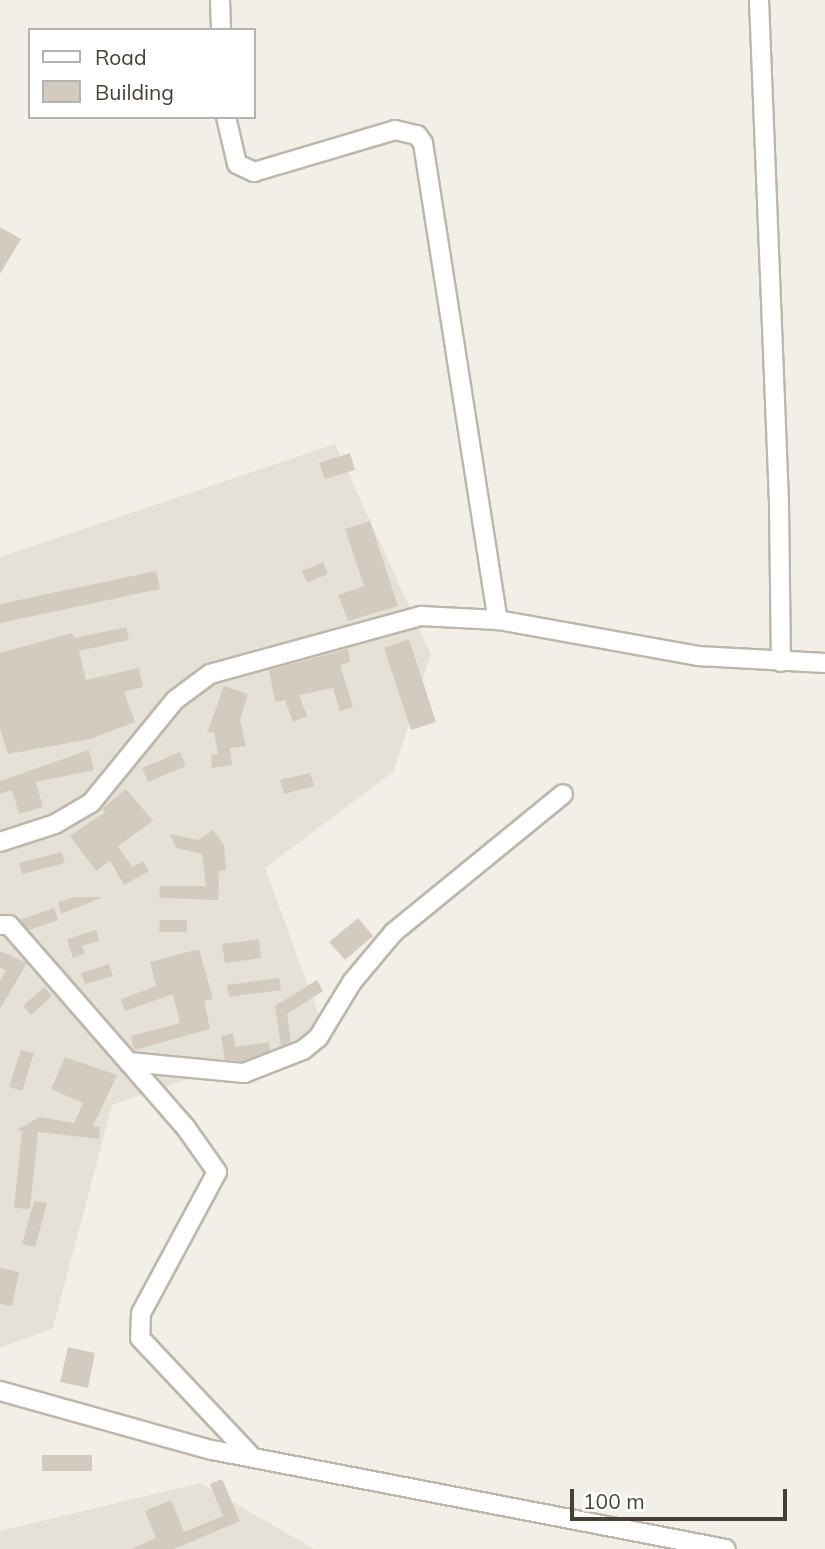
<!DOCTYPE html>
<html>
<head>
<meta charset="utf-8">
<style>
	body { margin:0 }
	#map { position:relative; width:825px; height:1549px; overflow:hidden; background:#f2efe8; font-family:Mulish,sans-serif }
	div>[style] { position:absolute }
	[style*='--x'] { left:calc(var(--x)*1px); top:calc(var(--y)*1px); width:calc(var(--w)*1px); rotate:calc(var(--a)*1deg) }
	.residential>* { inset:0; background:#e6e1d7 }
	.building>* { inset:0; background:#d3cbbf }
	.roads { filter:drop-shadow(2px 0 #bdb7ab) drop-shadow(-2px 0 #bdb7ab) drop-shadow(0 2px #bdb7ab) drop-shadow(0 -2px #bdb7ab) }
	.minor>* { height:18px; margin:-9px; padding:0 9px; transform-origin:9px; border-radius:9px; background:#fff }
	span { translate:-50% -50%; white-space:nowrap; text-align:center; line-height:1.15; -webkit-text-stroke:5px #fff; paint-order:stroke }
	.legend { position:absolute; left:28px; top:28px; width:228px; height:91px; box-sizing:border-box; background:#fff; border:2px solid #b5b2af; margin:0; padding:9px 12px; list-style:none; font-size:21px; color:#453f37 }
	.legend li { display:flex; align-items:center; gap:14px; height:35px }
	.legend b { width:35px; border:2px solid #b5b2af }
	.scale { position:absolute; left:570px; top:1489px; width:217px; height:32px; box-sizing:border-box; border:4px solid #453f37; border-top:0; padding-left:9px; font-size:21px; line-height:24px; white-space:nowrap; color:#453f37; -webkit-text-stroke:5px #fff; paint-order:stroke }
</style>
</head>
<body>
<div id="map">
	<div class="residential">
		<div style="clip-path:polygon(335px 444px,431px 654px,394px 771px,265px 868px,325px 1032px,112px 1105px,53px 1328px,0 1348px,0 557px)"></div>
		<div style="clip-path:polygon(200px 1483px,314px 1549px,0 1549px,0 1531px)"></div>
	</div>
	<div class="building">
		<div style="clip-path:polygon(0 227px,21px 239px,0 274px)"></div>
		<div style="clip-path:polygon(350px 453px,355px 470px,325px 479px,319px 463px)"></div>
		<div style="clip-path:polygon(370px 521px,398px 606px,348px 621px,338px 595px,364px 586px,345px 529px)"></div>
		<div style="clip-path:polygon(323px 562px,328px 574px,307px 583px,302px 571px)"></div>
		<div style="clip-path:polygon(156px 571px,160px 589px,0 623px,0 604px)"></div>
		<div style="clip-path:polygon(126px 627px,129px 640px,79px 651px,86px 680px,139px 668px,143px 687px,124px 692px,135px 722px,90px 739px,8px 754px,0 729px,0 653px,72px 633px,74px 638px)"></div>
		<div style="clip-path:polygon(409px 639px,436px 722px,411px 730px,384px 648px)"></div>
		<div style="clip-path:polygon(348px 649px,350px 662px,340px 665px,353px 707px,340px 711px,333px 688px,299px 695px,307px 716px,293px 722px,285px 700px,275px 702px,269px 670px)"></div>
		<div style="clip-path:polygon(224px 686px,248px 694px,240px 720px,246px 746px,230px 748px,232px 765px,212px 768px,211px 755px,218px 754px,214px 732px,207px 733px)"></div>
		<div style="clip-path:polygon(89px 750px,94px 770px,36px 782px,43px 807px,19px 814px,12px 790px,0 794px,0 781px)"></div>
		<div style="clip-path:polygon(180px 752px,186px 766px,148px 782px,142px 768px)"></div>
		<div style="clip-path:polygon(310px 773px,314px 786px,284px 794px,280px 780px)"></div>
		<div style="clip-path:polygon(126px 789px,153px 821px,118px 846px,132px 867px,143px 861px,149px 871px,124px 885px,110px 861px,96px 871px,70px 836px,105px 812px,102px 809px)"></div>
		<div style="clip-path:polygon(213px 830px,224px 845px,226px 870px,219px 871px,218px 900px,159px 898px,160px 886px,206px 886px,202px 854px,176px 848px,170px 834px,198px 840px)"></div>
		<div style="clip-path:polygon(62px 852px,65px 863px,22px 874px,19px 863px)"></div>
		<div style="clip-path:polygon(75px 897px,103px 897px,61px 914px,58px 902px)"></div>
		<div style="clip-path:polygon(54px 908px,58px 920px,29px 930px,19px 920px)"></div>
		<div style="clip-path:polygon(358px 918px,373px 936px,345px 960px,329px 942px)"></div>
		<div style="clip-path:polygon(160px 920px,187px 920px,187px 932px,159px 932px)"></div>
		<div style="clip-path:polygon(96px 930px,99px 941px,82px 946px,85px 954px,73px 958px,67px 939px)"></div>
		<div style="clip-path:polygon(259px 939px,261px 958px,225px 963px,222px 944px)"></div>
		<div style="clip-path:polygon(199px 949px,213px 999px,204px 1001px,210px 1029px,134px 1050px,131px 1036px,180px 1023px,173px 994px,125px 1011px,121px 999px,156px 986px,150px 962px)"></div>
		<div style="clip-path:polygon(0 951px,27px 963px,0 1009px,0 981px,6px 970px,0 968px)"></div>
		<div style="clip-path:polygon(109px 964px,113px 976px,85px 984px,81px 973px)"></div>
		<div style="clip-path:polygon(279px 978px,281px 990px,229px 997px,227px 985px)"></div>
		<div style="clip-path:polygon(317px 980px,323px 991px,287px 1014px,291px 1042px,281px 1046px,275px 1006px)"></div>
		<div style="clip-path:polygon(44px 987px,52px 996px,31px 1015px,23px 1006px)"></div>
		<div style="clip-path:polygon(233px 1033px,235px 1047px,269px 1042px,270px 1051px,242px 1061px,225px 1060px,221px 1036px)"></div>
		<div style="clip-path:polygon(21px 1050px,34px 1053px,22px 1091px,9px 1087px)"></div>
		<div style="clip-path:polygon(65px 1057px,117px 1075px,93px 1126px,100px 1127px,99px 1139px,38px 1132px,30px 1209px,14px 1208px,22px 1131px,17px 1130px,39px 1117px,74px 1123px,83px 1103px,51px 1089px)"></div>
		<div style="clip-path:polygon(34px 1201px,47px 1203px,35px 1247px,22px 1244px)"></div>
		<div style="clip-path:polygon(0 1268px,19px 1272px,12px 1306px,0 1304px)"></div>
		<div style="clip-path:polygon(68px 1347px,95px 1353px,88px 1388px,60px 1382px)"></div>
		<div style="clip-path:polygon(42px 1455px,92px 1455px,92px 1471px,42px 1471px)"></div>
		<div style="clip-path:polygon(222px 1479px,240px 1521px,174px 1549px,131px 1549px,156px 1538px,145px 1511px,171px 1500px,184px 1532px,223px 1516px,210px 1484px)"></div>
	</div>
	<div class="roads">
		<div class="minor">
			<div style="--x:220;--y:0;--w:30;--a:88"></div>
			<div style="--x:759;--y:0;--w:503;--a:87.72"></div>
			<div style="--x:779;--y:503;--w:159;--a:89.3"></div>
			<div style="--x:226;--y:117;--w:48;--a:76.8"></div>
			<div style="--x:237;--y:164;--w:19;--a:25"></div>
			<div style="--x:254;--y:172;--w:147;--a:-16.6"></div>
			<div style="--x:395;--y:130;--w:23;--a:13"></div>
			<div style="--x:417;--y:135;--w:10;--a:53"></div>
			<div style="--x:423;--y:143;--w:483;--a:81.1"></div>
			<div style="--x:0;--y:842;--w:58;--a:-18.1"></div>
			<div style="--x:55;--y:824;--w:42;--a:-30.3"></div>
			<div style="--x:91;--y:803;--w:133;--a:-50.8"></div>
			<div style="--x:175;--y:700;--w:44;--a:-36.6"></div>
			<div style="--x:210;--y:674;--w:219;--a:-15.4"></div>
			<div style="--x:421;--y:616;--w:77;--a:3"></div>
			<div style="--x:498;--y:620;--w:203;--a:10.2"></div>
			<div style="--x:698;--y:656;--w:127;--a:3.2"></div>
			<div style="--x:0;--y:925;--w:9;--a:0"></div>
			<div style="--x:9;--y:925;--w:269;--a:48.9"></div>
			<div style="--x:186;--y:1128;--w:54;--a:54.8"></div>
			<div style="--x:217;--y:1172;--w:160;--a:118.3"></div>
			<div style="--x:141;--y:1313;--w:25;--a:92"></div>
			<div style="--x:140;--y:1338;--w:165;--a:46.7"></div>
			<div style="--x:129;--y:1062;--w:116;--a:5.5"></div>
			<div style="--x:244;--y:1073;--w:63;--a:-21.3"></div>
			<div style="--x:303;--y:1050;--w:19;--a:-39"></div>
			<div style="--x:318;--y:1038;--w:66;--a:-58.7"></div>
			<div style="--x:352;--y:982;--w:65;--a:-50"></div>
			<div style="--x:394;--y:932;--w:218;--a:-39.2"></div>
			<div style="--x:0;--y:1391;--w:220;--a:15.6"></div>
			<div style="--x:212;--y:1450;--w:523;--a:10.9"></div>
		</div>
	</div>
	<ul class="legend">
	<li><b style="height:9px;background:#fff"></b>Road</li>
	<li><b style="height:19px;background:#d3cbbf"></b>Building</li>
	</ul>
	<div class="scale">100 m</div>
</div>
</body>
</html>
